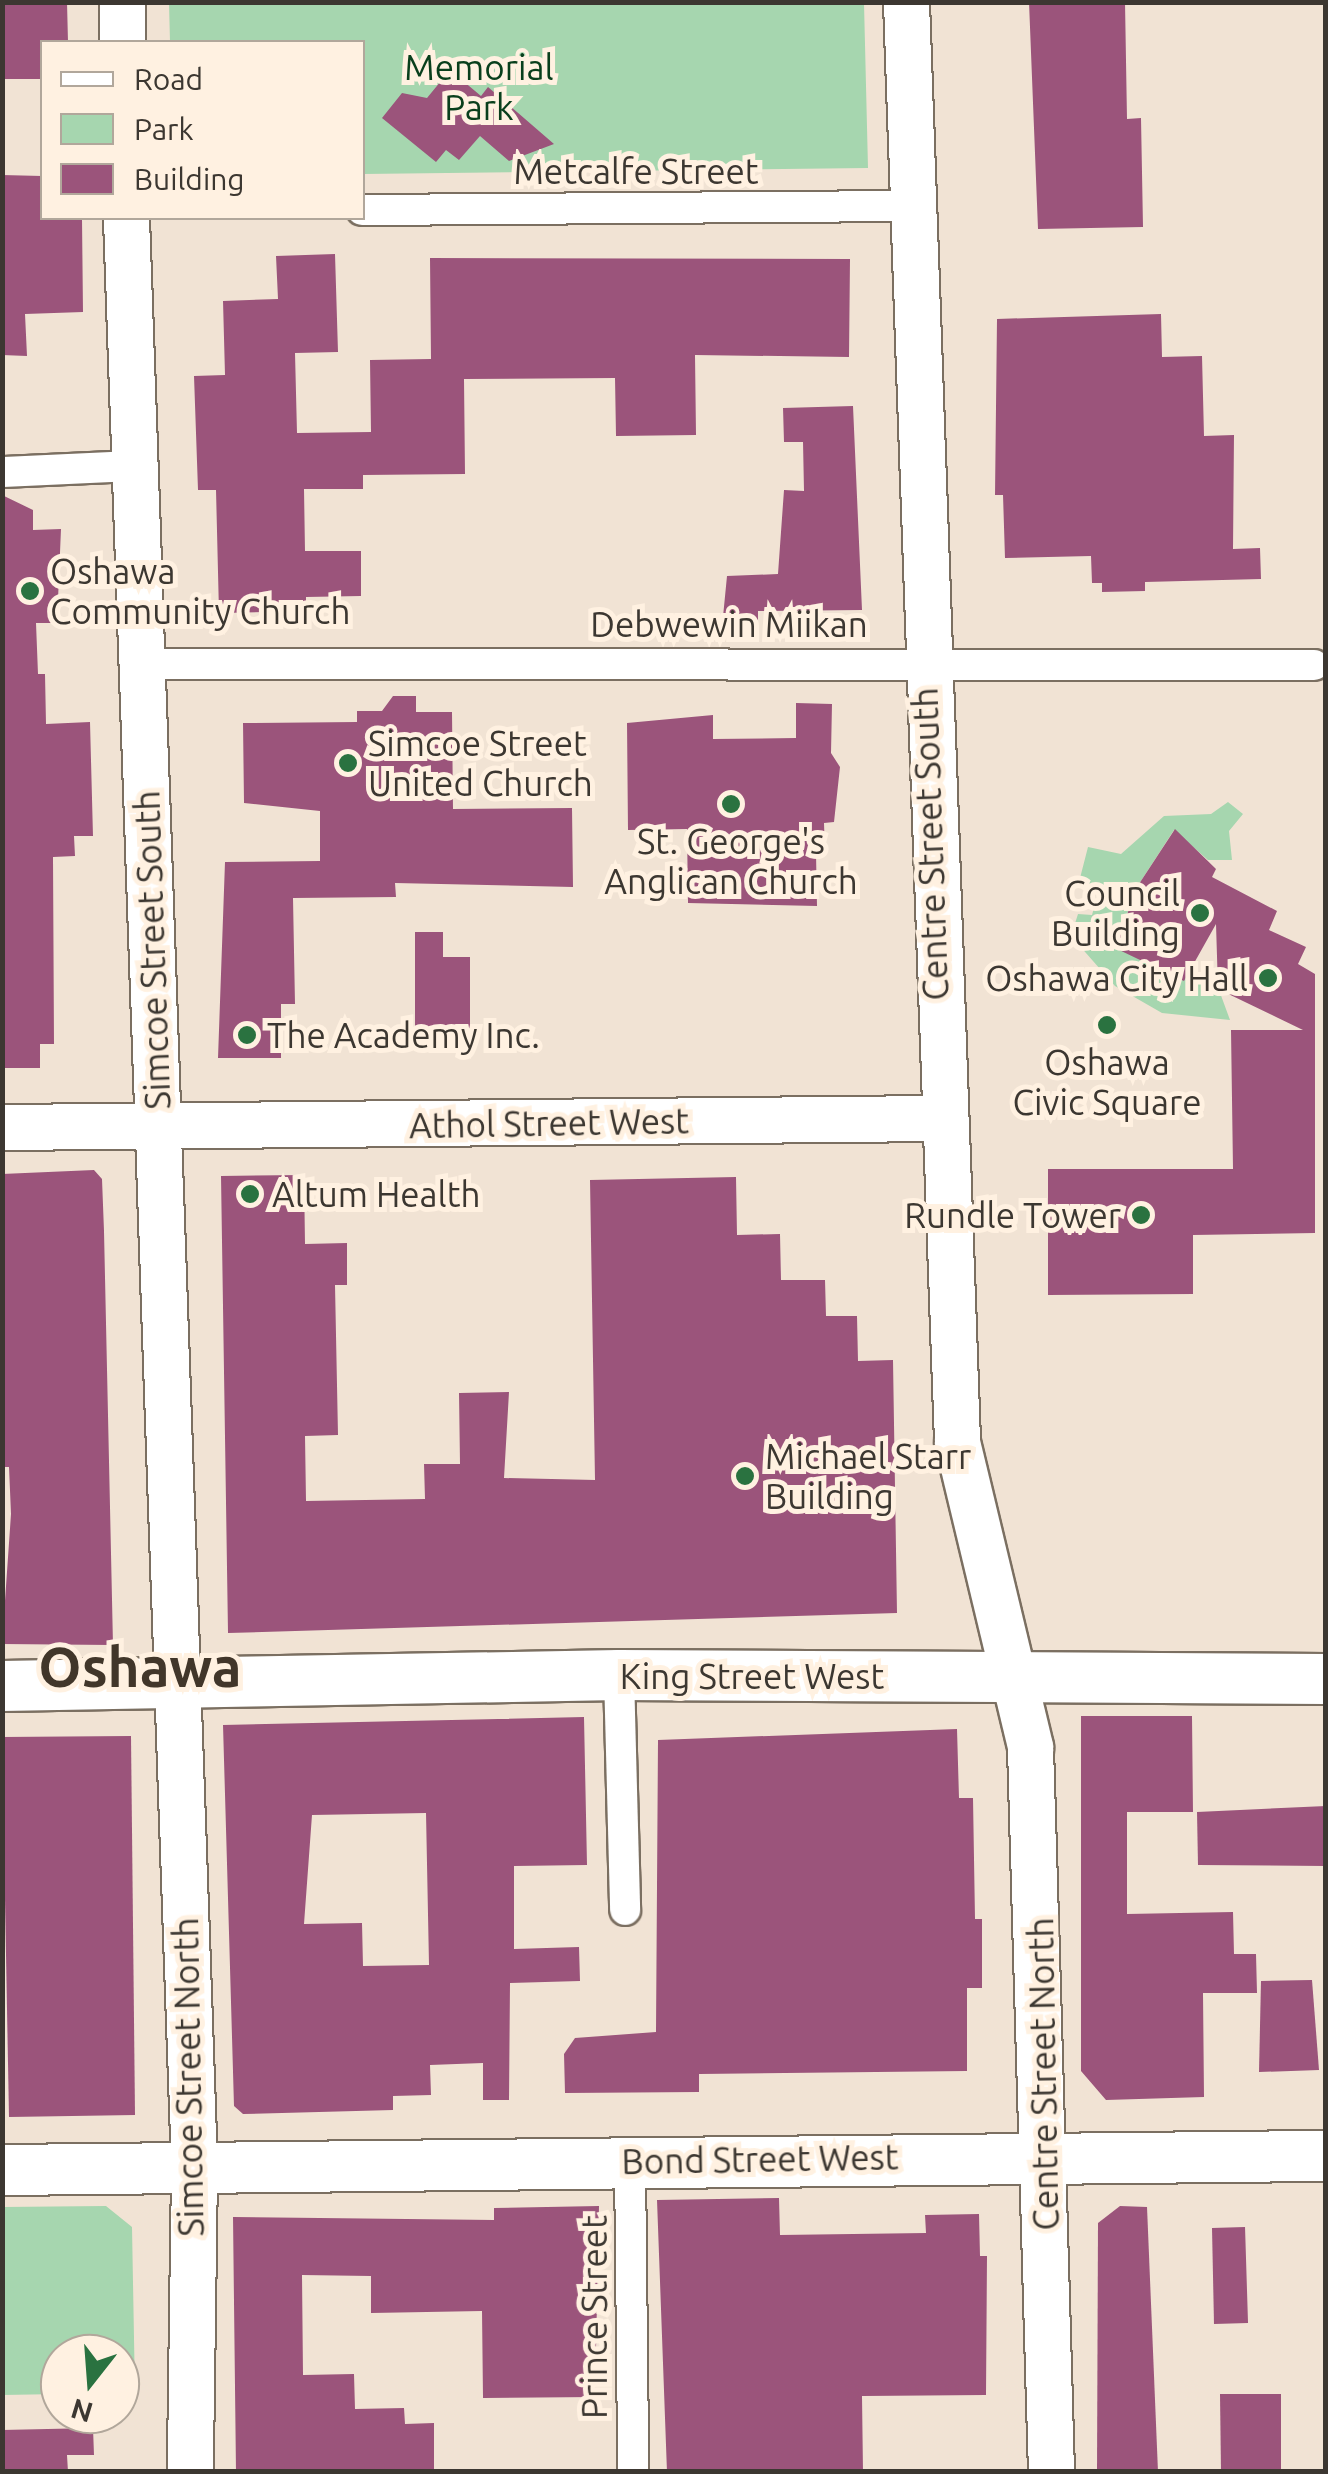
<!DOCTYPE html>
<html>
<head>
<meta charset="utf-8">
<style>
	body { margin:0 }
	#map { position:relative; width:1328px; height:2474px; overflow:hidden; background:#f1e3d4; font-family:Ubuntu,sans-serif }
	div>[style] { position:absolute }
	[style*='--x'] { left:calc(var(--x)*1px); top:calc(var(--y)*1px); width:calc(var(--w)*1px); rotate:calc(var(--a)*1deg) }
	.green>* { inset:0; background:#a6d6af }
	.building>* { inset:0; background:#9b547b }
	.roads { filter:drop-shadow(2px 0 #7b6f61) drop-shadow(-2px 0 #7b6f61) drop-shadow(0 2px #7b6f61) drop-shadow(0 -2px #7b6f61) }
	.street>* { height:30px; margin:-15px; padding:0 15px; transform-origin:15px; border-radius:15px; background:#fff }
	.secondary>* { height:45px; margin:-22.5px; padding:0 22.5px; transform-origin:22.5px; border-radius:22.5px; background:#fff }
	.primary>* { height:50px; margin:-25px; padding:0 25px; transform-origin:25px; border-radius:25px; background:#fff }
	.dots>* { width:28px; height:28px; translate:-50% -50%; box-sizing:border-box; border:5px solid #fff1e1; border-radius:50% }
	span { translate:-50% -50%; white-space:nowrap; text-align:center; line-height:1.15; -webkit-text-stroke:10px #fff1e1; paint-order:stroke }
	.park-label { font-size:35px; color:#093f1c }
	.street-label { font-size:35px; color:#3c3731 }
	.poi-label { font-size:35px; color:#3c3731 }
	.left { translate:0 -50%; text-align:left }
	.right { translate:-100% -50%; text-align:right }
	.town-label { font-size:55px; color:#41362a; font-weight:700 }
	.frame { position:absolute; inset:0; border:5px solid #3c3731; pointer-events:none }
	.legend { position:absolute; left:40px; top:40px; width:325px; height:180px; box-sizing:border-box; background:#fff1e1; border:2px solid #b1a79b; margin:0; padding:12px 18px; list-style:none; font-size:30px; color:#3c3731 }
	.legend li { display:flex; align-items:center; gap:20px; height:50px }
	.legend b { width:50px; border:2px solid #b1a79b }
	.north { position:absolute; left:40px; top:2334px; width:100px; height:100px; box-sizing:border-box; background:#fff1e1; border:2px solid #b1a79b; border-radius:50%; rotate:197deg; font-size:28px; font-weight:700; line-height:40px; text-align:center; color:#3c3731 }
	.north::after { content:''; display:block; margin:auto; width:35px; height:45px; background:#2a7240; clip-path:polygon(50% 0,100% 100%,50% 72%,0 100%) }
</style>
</head>
<body>
<div id="map">
	<div class="green">
		<div style="clip-path:polygon(169px 3px,864px 3px,868px 168px,363px 174px,362px 42px,170px 42px)"></div>
		<div style="clip-path:polygon(1228px 802px,1243px 814px,1229px 831px,1232px 860px,1208px 860px,1174px 830px,1137px 887px,1115px 947px,1219px 990px,1230px 1020px,1162px 1013px,1115px 986px,1071px 936px,1078px 914px,1092px 915px,1099px 889px,1079px 882px,1088px 847px,1121px 854px,1164px 816px,1211px 814px)"></div>
		<div style="clip-path:polygon(106px 2206px,132px 2227px,135px 2393px,120px 2393px,120px 2354px,60px 2354px,60px 2394px,3px 2395px,3px 2207px)"></div>
	</div>
	<div class="building">
		<div style="clip-path:polygon(2px 2px,67px 2px,68px 42px,42px 42px,42px 79px,2px 79px)"></div>
		<div style="clip-path:polygon(1029px 2px,1125px 2px,1127px 119px,1141px 118px,1143px 227px,1038px 229px)"></div>
		<div style="clip-path:polygon(450px 70px,481px 96px,488px 87px,554px 144px,509px 161px,480px 136px,459px 160px,446px 150px,436px 162px,382px 118px,402px 93px,427px 98px)"></div>
		<div style="clip-path:polygon(2px 175px,42px 176px,42px 218px,82px 218px,83px 312px,25px 314px,27px 356px,2px 355px)"></div>
		<div style="clip-path:polygon(335px 254px,338px 352px,295px 353px,297px 433px,371px 432px,370px 360px,431px 359px,430px 258px,850px 259px,849px 357px,695px 355px,696px 435px,616px 436px,615px 378px,464px 379px,465px 474px,363px 475px,363px 489px,304px 489px,305px 551px,361px 551px,361px 596px,306px 597px,306px 611px,219px 613px,216px 490px,198px 490px,194px 376px,225px 375px,223px 301px,278px 299px,276px 256px)"></div>
		<div style="clip-path:polygon(1161px 314px,1162px 357px,1202px 356px,1204px 436px,1234px 435px,1233px 549px,1260px 548px,1261px 579px,1145px 582px,1145px 591px,1102px 592px,1102px 583px,1092px 583px,1091px 556px,1005px 558px,1003px 495px,995px 495px,997px 319px)"></div>
		<div style="clip-path:polygon(853px 406px,862px 610px,758px 611px,758px 627px,722px 627px,727px 576px,778px 574px,784px 490px,804px 491px,803px 442px,784px 442px,783px 408px)"></div>
		<div style="clip-path:polygon(2px 495px,33px 510px,33px 530px,61px 529px,57px 623px,36px 623px,38px 674px,45px 674px,46px 724px,90px 722px,93px 836px,74px 836px,75px 856px,53px 857px,54px 1044px,40px 1044px,40px 1068px,2px 1068px)"></div>
		<div style="clip-path:polygon(393px 696px,416px 696px,416px 712px,452px 712px,453px 809px,572px 808px,573px 887px,395px 883px,396px 897px,293px 898px,295px 1004px,281px 1004px,281px 1058px,218px 1058px,225px 862px,320px 861px,320px 811px,244px 803px,243px 723px,357px 722px,357px 711px,382px 711px)"></div>
		<div style="clip-path:polygon(796px 703px,832px 704px,831px 753px,840px 767px,834px 822px,824px 823px,825px 853px,816px 853px,817px 906px,688px 903px,687px 829px,628px 830px,627px 723px,713px 715px,713px 739px,796px 738px)"></div>
		<div style="clip-path:polygon(1175px 829px,1216px 869px,1212px 877px,1277px 911px,1269px 930px,1306px 947px,1298px 964px,1315px 974px,1315px 1233px,1193px 1235px,1193px 1294px,1048px 1295px,1048px 1169px,1233px 1169px,1231px 1030px,1303px 1030px,1218px 989px,1216px 924px,1184px 981px,1115px 948px,1137px 887px)"></div>
		<div style="clip-path:polygon(415px 932px,443px 932px,443px 957px,470px 957px,470px 1048px,415px 1048px)"></div>
		<div style="clip-path:polygon(94px 1170px,102px 1179px,104px 1231px,113px 1645px,2px 1644px,11px 1514px,9px 1467px,2px 1467px,2px 1174px)"></div>
		<div style="clip-path:polygon(304px 1175px,305px 1244px,347px 1243px,347px 1285px,335px 1285px,338px 1435px,305px 1436px,306px 1501px,425px 1499px,424px 1464px,460px 1464px,459px 1393px,509px 1392px,504px 1478px,595px 1480px,590px 1180px,736px 1177px,737px 1235px,780px 1234px,781px 1280px,825px 1280px,826px 1316px,857px 1316px,858px 1361px,893px 1360px,897px 1613px,228px 1633px,221px 1176px)"></div>
		<div style="clip-path:polygon(1081px 1716px,1192px 1716px,1193px 1812px,1127px 1812px,1127px 1914px,1233px 1912px,1234px 1954px,1256px 1954px,1257px 1993px,1203px 1993px,1204px 2097px,1106px 2100px,1081px 2071px)"></div>
		<div style="clip-path:polygon(evenodd,584px 1717px,587px 1865px,514px 1866px,514px 1949px,579px 1947px,580px 1981px,510px 1983px,509px 2100px,483px 2100px,483px 2063px,430px 2065px,431px 2095px,393px 2096px,393px 2110px,243px 2114px,234px 2106px,223px 1725px,584px 1717px,426px 1813px,429px 1965px,363px 1966px,362px 1923px,304px 1924px,312px 1815px,426px 1813px)"></div>
		<div style="clip-path:polygon(957px 1729px,959px 1798px,973px 1798px,975px 1919px,982px 1919px,982px 1988px,967px 1988px,967px 2071px,699px 2074px,699px 2092px,565px 2093px,564px 2054px,575px 2038px,656px 2032px,658px 1740px)"></div>
		<div style="clip-path:polygon(131px 1736px,135px 2115px,9px 2117px,2px 1737px)"></div>
		<div style="clip-path:polygon(1326px 1806px,1326px 1866px,1198px 1865px,1197px 1812px)"></div>
		<div style="clip-path:polygon(1312px 1980px,1319px 2070px,1259px 2072px,1261px 1981px)"></div>
		<div style="clip-path:polygon(779px 2198px,780px 2235px,926px 2233px,925px 2215px,979px 2214px,980px 2256px,987px 2256px,986px 2395px,862px 2396px,863px 2472px,667px 2472px,657px 2200px)"></div>
		<div style="clip-path:polygon(599px 2206px,595px 2397px,483px 2398px,482px 2311px,371px 2313px,371px 2276px,302px 2275px,303px 2375px,354px 2374px,355px 2409px,404px 2408px,405px 2424px,434px 2423px,434px 2472px,236px 2472px,233px 2217px,494px 2220px,494px 2208px)"></div>
		<div style="clip-path:polygon(1120px 2206px,1147px 2207px,1158px 2472px,1097px 2472px,1098px 2223px)"></div>
		<div style="clip-path:polygon(1245px 2227px,1248px 2323px,1214px 2324px,1212px 2228px)"></div>
		<div style="clip-path:polygon(1220px 2394px,1281px 2394px,1281px 2472px,1221px 2472px)"></div>
		<div style="clip-path:polygon(93px 2428px,94px 2455px,67px 2455px,68px 2472px,2px 2472px,2px 2430px)"></div>
	</div>
	<div class="roads">
		<div class="street">
			<div style="--x:362;--y:210;--w:549;--a:-0.42"></div>
			<div style="--x:2;--y:472;--w:132;--a:-2.6"></div>
			<div style="--x:144;--y:664;--w:1170;--a:0.05"></div>
			<div style="--x:619;--y:1675;--w:235;--a:88.5"></div>
			<div style="--x:630;--y:2161;--w:311;--a:89.4"></div>
		</div>
		<div class="secondary">
			<div style="--x:122;--y:2;--w:40;--a:90"></div>
			<div style="--x:906;--y:2;--w:1441;--a:87.97"></div>
			<div style="--x:957;--y:1442;--w:314;--a:76.5"></div>
			<div style="--x:1030;--y:1747;--w:725;--a:88.34"></div>
			<div style="--x:126;--y:218;--w:1953;--a:88"></div>
			<div style="--x:194;--y:2170;--w:302;--a:90.8"></div>
			<div style="--x:2;--y:1127;--w:938;--a:-0.55"></div>
		</div>
		<div class="primary">
			<div style="--x:2;--y:1686;--w:617;--a:-1.02"></div>
			<div style="--x:619;--y:1675;--w:707;--a:0.32"></div>
			<div style="--x:2;--y:2170;--w:1324;--a:-0.61"></div>
		</div>
	</div>
	<div class="dots">
		<div style="left:30px;top:591px;background:#2a7240"></div>
		<div style="left:348px;top:763px;background:#2a7240"></div>
		<div style="left:731px;top:804px;background:#2a7240"></div>
		<div style="left:1200px;top:913px;background:#2a7240"></div>
		<div style="left:1268px;top:978px;background:#2a7240"></div>
		<div style="left:1107px;top:1025px;background:#2a7240"></div>
		<div style="left:247px;top:1035px;background:#2a7240"></div>
		<div style="left:250px;top:1194px;background:#2a7240"></div>
		<div style="left:1141px;top:1215px;background:#2a7240"></div>
		<div style="left:745px;top:1476px;background:#2a7240"></div>
	</div>
	<div class="park-label">
		<span style="left:479px;top:87px">Memorial<br>Park</span>
	</div>
	<div class="street-label">
		<span style="left:636px;top:171px">Metcalfe Street</span>
		<span style="left:729px;top:624px">Debwewin Miikan</span>
		<span style="left:930px;top:844px;rotate:-92deg">Centre Street South</span>
		<span style="left:152px;top:950px;rotate:-92deg">Simcoe Street South</span>
		<span style="left:549px;top:1123px;rotate:-1deg">Athol Street West</span>
		<span style="left:752px;top:1676px">King Street West</span>
		<span style="left:1043px;top:2074px;rotate:-91deg">Centre Street North</span>
		<span style="left:188px;top:2077px;rotate:-91deg">Simcoe Street North</span>
		<span style="left:760px;top:2159px;rotate:-1deg">Bond Street West</span>
		<span style="left:594px;top:2317px;rotate:-90deg">Prince Street</span>
	</div>
	<div class="poi-label">
		<span class="left" style="left:50px;top:591px">Oshawa<br>Community Church</span>
		<span class="left" style="left:368px;top:763px">Simcoe Street<br>United Church</span>
		<span style="left:731px;top:861px">St. George's<br>Anglican Church</span>
		<span class="right" style="left:1180px;top:913px">Council<br>Building</span>
		<span class="right" style="left:1248px;top:978px">Oshawa City Hall</span>
		<span class="left" style="left:267px;top:1035px">The Academy Inc.</span>
		<span style="left:1107px;top:1082px">Oshawa<br>Civic Square</span>
		<span class="left" style="left:272px;top:1194px">Altum Health</span>
		<span class="right" style="left:1121px;top:1215px">Rundle Tower</span>
		<span class="left" style="left:765px;top:1476px">Michael Starr<br>Building</span>
	</div>
	<div class="town-label">
		<span style="left:140px;top:1667px">Oshawa</span>
	</div>
	<div class="frame"></div>
	<ul class="legend">
	<li><b style="height:12px;background:#fff"></b>Road</li>
	<li><b style="height:28px;background:#a6d6af"></b>Park</li>
	<li><b style="height:28px;background:#9b547b"></b>Building</li>
	</ul>
	<div class="north">N</div>
</div>
</body>
</html>
